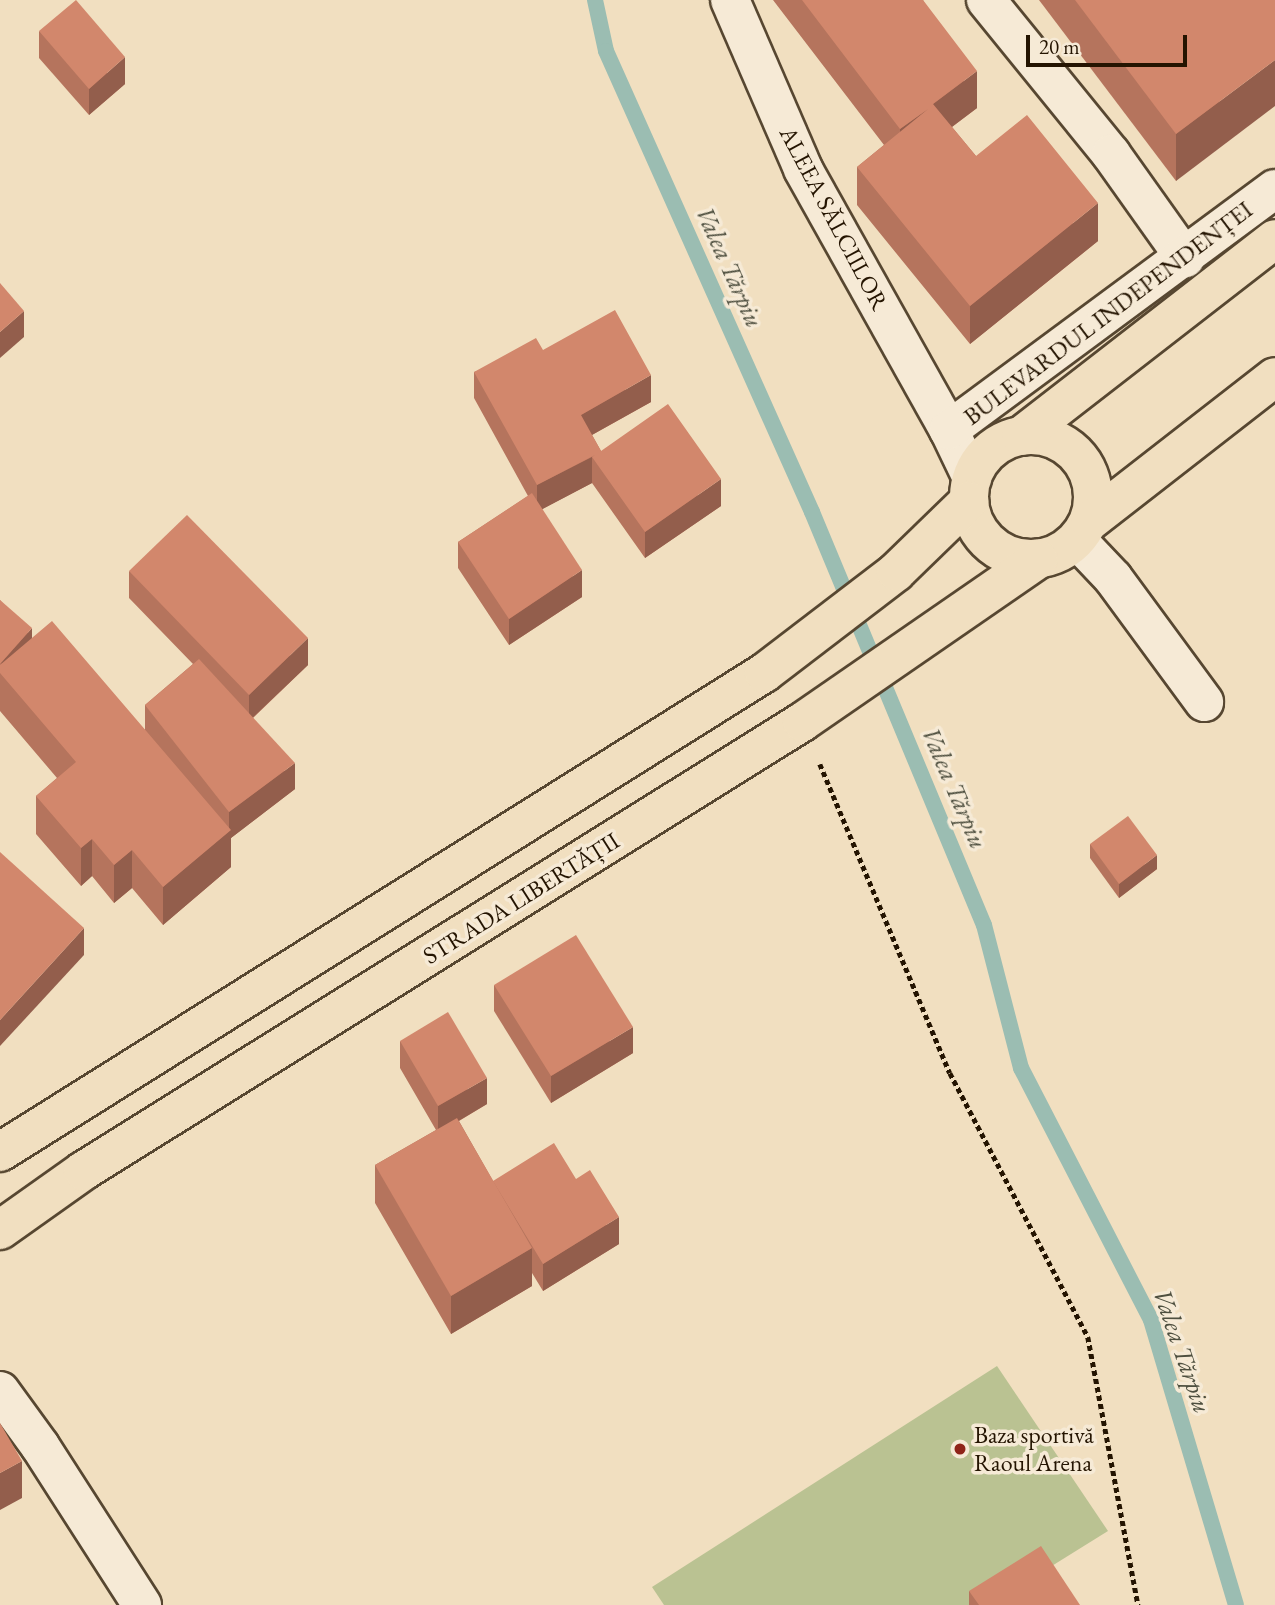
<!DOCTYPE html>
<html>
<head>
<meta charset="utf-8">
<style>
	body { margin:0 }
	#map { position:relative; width:1275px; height:1605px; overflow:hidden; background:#f1dfc0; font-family:"EB Garamond",serif }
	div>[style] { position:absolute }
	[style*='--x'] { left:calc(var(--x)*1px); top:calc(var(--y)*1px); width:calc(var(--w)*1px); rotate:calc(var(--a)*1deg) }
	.green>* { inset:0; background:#bac292 }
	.stream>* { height:16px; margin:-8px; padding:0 8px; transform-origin:8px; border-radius:8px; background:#9bbdb2 }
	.path>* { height:4.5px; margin-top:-2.25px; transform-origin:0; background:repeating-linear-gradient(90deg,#241401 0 5px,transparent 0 8.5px) }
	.roads { filter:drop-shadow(2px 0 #574731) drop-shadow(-2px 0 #574731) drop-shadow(0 2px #574731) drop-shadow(0 -2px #574731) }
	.minor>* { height:38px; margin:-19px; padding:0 19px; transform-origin:19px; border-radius:19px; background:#f6ead6 }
	.major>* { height:38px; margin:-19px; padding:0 19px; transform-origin:19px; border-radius:19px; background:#f1dfc0 }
	.major>.ring { margin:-19px; padding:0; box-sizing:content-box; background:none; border:38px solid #f1dfc0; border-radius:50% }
	.wall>* { inset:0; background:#b5745d }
	.shaded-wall>* { inset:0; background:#935e4c }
	.building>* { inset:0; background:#d2876c }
	.dots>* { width:19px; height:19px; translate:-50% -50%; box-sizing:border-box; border:4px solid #f6ead6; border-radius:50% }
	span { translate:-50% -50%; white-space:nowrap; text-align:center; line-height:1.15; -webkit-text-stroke:7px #f6ead6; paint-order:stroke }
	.street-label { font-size:24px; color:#241401 }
	.poi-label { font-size:24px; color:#241401 }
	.left { translate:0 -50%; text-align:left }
	.water-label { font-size:26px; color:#4e4f3f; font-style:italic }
	.scale { position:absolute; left:1026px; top:35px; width:161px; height:32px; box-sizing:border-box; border:4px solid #241401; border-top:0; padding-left:9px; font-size:21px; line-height:24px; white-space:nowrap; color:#241401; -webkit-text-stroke:5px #f6ead6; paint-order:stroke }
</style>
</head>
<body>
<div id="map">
	<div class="green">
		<div style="clip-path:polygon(997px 1366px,1108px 1531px,989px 1605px,664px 1605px,652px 1587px)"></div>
	</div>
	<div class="stream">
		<div style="--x:595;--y:0;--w:52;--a:77.8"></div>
		<div style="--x:606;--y:51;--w:505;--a:65.92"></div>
		<div style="--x:812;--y:512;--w:447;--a:67.4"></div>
		<div style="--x:984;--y:925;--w:148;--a:75.5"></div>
		<div style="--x:1021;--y:1068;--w:284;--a:62.7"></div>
		<div style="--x:1151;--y:1320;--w:297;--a:73.4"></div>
	</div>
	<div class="path">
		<div style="--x:820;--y:764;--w:335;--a:67.2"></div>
		<div style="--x:950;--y:1073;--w:298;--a:62.4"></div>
		<div style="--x:1088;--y:1337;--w:273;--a:79.4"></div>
	</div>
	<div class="roads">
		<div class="minor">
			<div style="--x:730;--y:0;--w:184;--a:66.6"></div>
			<div style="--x:803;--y:169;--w:299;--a:60.8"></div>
			<div style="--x:986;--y:0;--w:198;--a:50.9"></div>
			<div style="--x:1111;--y:154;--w:128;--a:54.6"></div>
			<div style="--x:972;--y:478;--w:53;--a:-115.6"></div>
			<div style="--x:949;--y:430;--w:405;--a:-36.5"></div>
			<div style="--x:1077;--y:540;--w:52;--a:46.5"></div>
			<div style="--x:1113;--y:578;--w:154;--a:53.7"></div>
			<div style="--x:0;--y:1391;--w:68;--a:54"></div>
			<div style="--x:40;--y:1446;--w:189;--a:57.3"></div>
		</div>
		<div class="major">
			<div class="ring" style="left:969px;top:435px;width:86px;height:86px"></div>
			<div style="--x:1021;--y:436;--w:321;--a:-37.8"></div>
			<div style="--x:1090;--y:521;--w:234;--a:-37.9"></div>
			<div style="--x:0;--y:1152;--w:902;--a:-32.09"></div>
			<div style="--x:764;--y:673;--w:166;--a:-37.4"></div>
			<div style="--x:896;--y:572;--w:102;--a:-44.2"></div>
			<div style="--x:0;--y:1230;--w:102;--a:-35.4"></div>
			<div style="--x:83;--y:1171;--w:848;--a:-31.98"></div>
			<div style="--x:802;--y:722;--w:287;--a:-34.6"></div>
		</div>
	</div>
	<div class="wall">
		<div style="clip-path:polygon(773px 0,923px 0,977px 108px,952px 127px,976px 156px,1098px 241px,970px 344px,857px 205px,857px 167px,884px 145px)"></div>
		<div style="clip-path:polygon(1039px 0,1275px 0,1176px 181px)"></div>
		<div style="clip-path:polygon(39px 31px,125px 84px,89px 115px,39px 58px)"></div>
		<div style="clip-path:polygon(543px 350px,651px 402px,592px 435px,601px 451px,721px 506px,645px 558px,592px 483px,542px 509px,582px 597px,509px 645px,458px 568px,458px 542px,528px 496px,474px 398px,474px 372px)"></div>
		<div style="clip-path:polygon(129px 571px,308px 665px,253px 718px,295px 789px,231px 838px,231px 867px,163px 925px,132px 888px,114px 903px,92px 876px,81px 886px,36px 834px,36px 796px,57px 778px,0 711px,0 600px,32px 638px,145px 730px,145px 705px,193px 664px,129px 598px)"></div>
		<div style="clip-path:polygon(1090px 844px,1157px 869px,1119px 898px,1090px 858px)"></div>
		<div style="clip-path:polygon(494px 985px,633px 1053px,551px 1103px,494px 1011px)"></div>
		<div style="clip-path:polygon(400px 1041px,487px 1104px,459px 1121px,493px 1181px,576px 1179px,619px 1244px,543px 1291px,532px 1273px,532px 1286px,451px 1334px,375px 1203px,375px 1165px,436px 1130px,400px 1068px)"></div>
		<div style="clip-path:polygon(969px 1591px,1080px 1605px,969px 1605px)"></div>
	</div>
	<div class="shaded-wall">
		<div style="clip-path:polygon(125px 57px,125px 84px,89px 115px,89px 89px)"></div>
		<div style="clip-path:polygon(1275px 60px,1275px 106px,1176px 181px,1176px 134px)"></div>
		<div style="clip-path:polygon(977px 71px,977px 108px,933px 141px,933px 104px)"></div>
		<div style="clip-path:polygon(928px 109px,900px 166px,900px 129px)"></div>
		<div style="clip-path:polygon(1098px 203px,1098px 241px,970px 344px,970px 306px)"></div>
		<div style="clip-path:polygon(24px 311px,24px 337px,0 358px,0 332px)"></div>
		<div style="clip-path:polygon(651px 375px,651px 402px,581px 441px,581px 415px)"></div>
		<div style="clip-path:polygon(592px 457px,592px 483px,537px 512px,537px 485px)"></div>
		<div style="clip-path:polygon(721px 479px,721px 506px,645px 558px,645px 532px)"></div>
		<div style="clip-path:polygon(582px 570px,582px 597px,509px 645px,509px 619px)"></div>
		<div style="clip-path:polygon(32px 628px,32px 655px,0 664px)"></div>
		<div style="clip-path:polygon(308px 638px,308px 665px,249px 721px,249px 695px)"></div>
		<div style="clip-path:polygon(295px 763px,295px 789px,231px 838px,231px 867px,163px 925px,163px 887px,229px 831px,229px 812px)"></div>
		<div style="clip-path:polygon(92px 839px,92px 876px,81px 886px,81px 848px)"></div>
		<div style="clip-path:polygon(132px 850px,132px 888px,114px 903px,114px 865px)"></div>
		<div style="clip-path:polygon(1157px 855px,1157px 869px,1119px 898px,1119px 884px)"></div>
		<div style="clip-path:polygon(84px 928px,84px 955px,0 1046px,0 1020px)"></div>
		<div style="clip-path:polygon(633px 1027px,633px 1053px,551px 1103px,551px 1076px)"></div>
		<div style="clip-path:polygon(487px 1078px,487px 1104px,438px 1133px,438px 1106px)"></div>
		<div style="clip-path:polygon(619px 1217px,619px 1244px,543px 1291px,543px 1264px)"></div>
		<div style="clip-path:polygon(532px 1248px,532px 1286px,451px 1334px,451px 1296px)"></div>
		<div style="clip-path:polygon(22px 1461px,22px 1498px,0 1510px,0 1473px)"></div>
	</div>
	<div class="building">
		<div style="clip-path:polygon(76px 0,125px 57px,89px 89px,39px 31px)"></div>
		<div style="clip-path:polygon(802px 0,923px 0,977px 71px,933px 104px,976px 156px,1027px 115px,1098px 203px,970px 306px,857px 167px,928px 109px,900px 129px)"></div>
		<div style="clip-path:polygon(1075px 0,1275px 0,1275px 60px,1176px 134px)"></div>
		<div style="clip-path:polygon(0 283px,24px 311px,0 332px)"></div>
		<div style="clip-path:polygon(615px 310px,651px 375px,581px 415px,601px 451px,668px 404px,721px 479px,645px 532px,592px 457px,595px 455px,537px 485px,474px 372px,536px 338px,543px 350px)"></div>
		<div style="clip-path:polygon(532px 493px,582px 570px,509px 619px,458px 542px)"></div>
		<div style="clip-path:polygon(187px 515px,308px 638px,249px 695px,129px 571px)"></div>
		<div style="clip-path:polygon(0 600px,32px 628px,0 664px)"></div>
		<div style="clip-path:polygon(52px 621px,231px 830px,163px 887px,132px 850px,114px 865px,92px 839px,81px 848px,36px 796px,76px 762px,0 673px,0 665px)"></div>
		<div style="clip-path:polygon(199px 659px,295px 763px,229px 812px,145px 705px)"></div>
		<div style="clip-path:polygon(1128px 816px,1157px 855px,1119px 884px,1090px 844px)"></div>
		<div style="clip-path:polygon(0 852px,84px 928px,0 1020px)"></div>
		<div style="clip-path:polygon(576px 935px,633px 1027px,551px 1076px,494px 985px)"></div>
		<div style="clip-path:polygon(448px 1012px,487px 1078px,438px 1106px,400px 1041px)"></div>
		<div style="clip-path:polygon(457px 1118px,532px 1248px,451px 1296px,375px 1165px)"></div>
		<div style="clip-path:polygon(554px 1143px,576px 1179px,590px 1170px,619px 1217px,543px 1264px,493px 1181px)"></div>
		<div style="clip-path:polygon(0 1423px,22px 1461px,0 1473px)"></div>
		<div style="clip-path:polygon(1041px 1546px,1080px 1605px,979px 1605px,969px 1591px)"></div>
	</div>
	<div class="dots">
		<div style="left:960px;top:1449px;background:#8f2418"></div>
	</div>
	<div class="street-label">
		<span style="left:834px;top:218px;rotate:62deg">ALEEA SĂLCIILOR</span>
		<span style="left:1108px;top:313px;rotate:-37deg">BULEVARDUL INDEPENDENȚEI</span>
		<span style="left:521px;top:898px;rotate:-32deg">STRADA LIBERTĂȚII</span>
	</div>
	<div class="poi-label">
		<span class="left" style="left:974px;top:1449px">Baza sportivă<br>Raoul Arena</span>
	</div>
	<div class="water-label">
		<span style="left:729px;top:267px;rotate:66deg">Valea Tărpiu</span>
		<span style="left:954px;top:788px;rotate:67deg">Valea Tărpiu</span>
		<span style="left:1182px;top:1351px;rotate:71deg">Valea Tărpiu</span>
	</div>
	<div class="scale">20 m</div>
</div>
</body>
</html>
